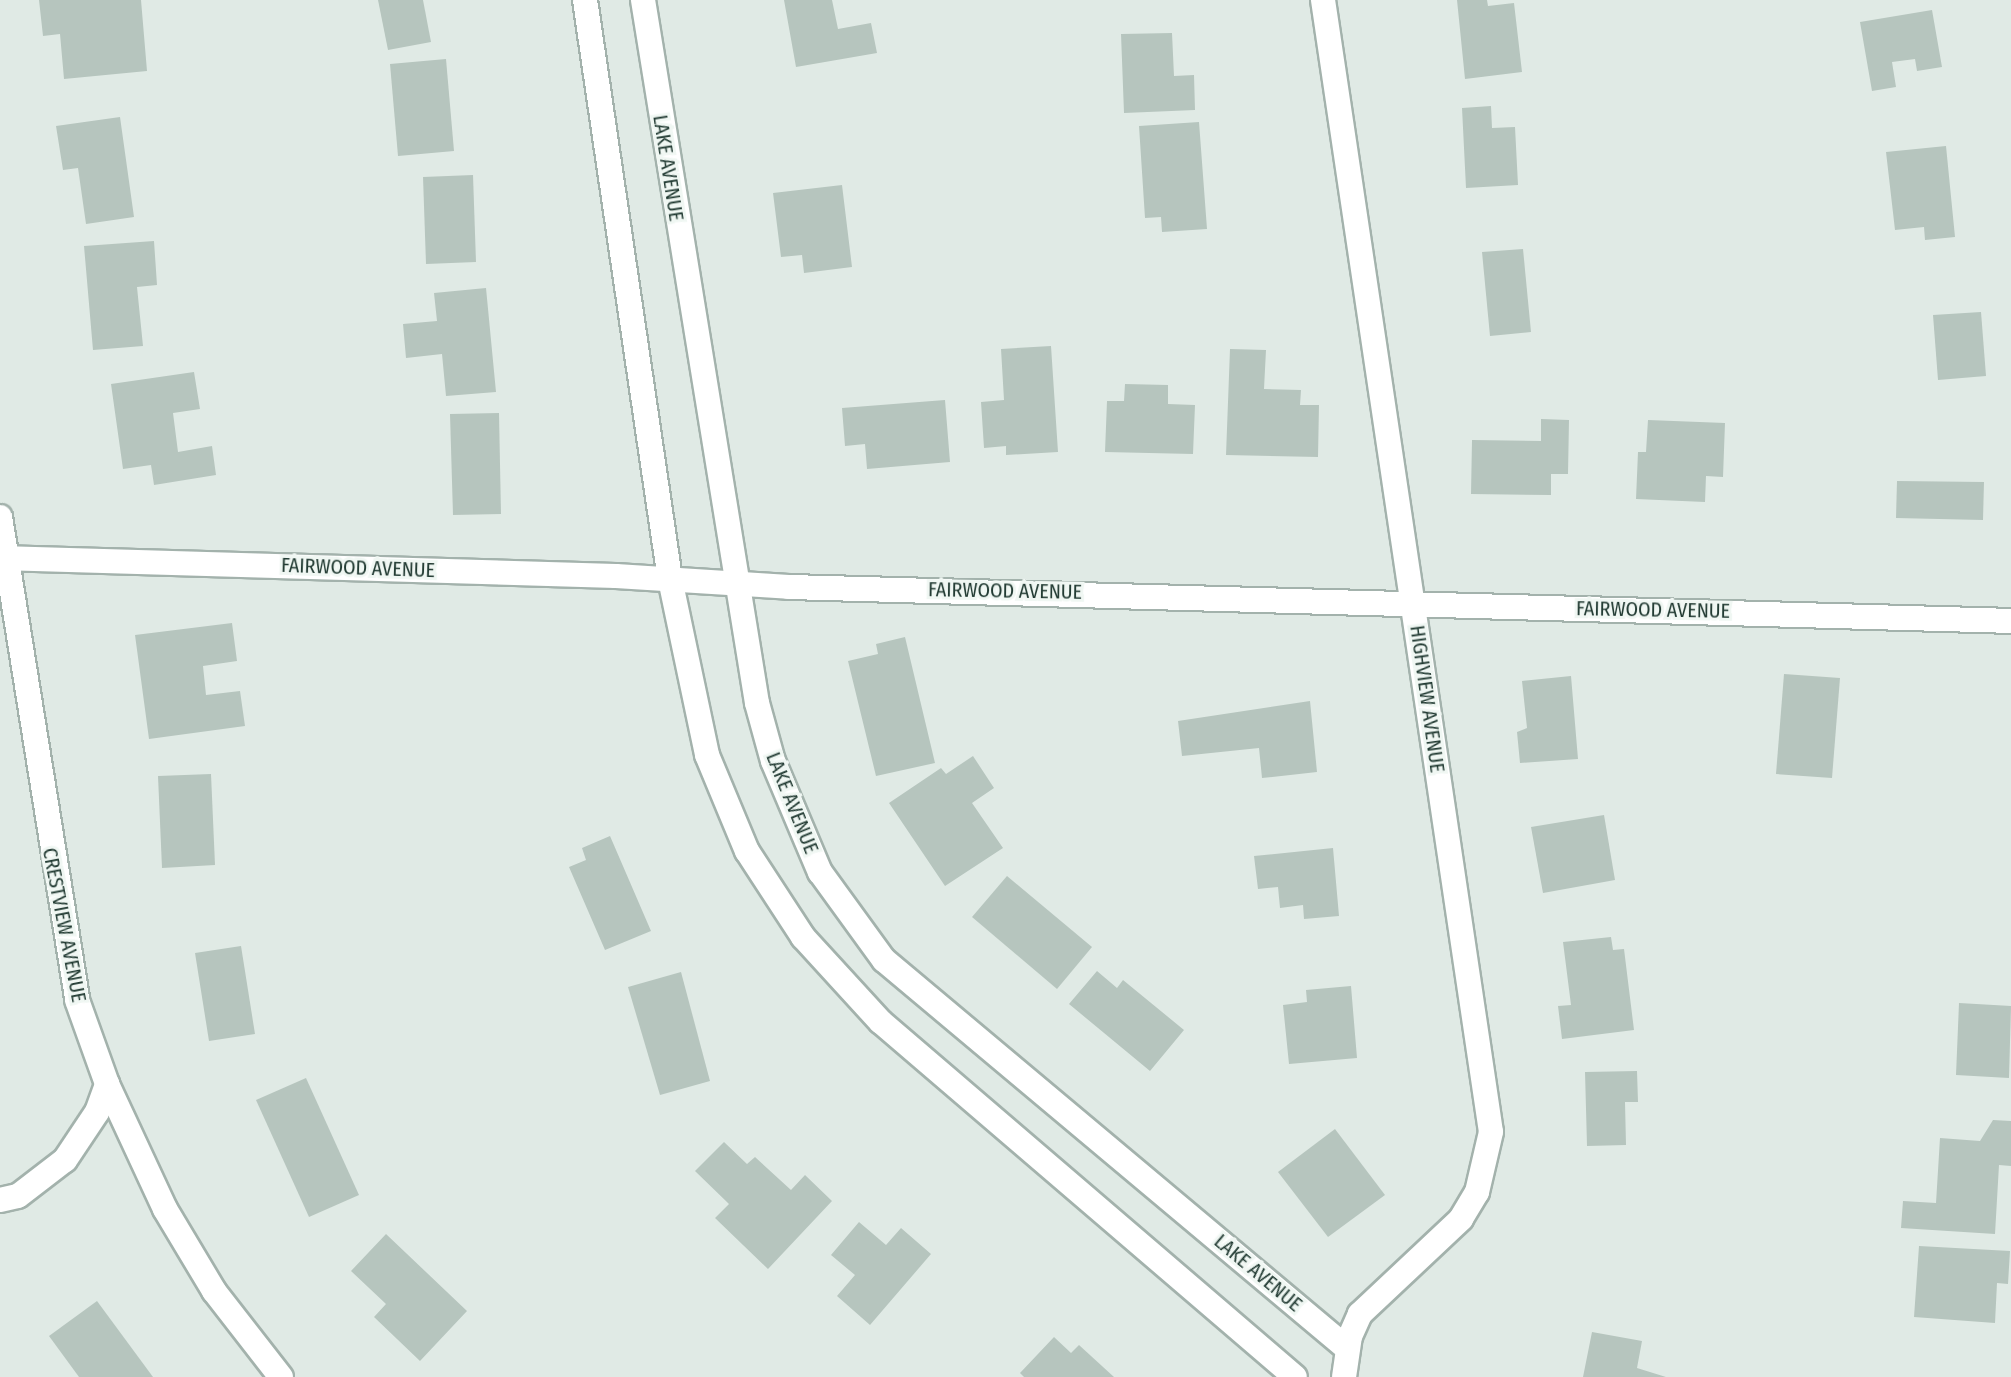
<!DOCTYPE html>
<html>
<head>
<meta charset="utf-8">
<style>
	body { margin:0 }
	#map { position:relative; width:2011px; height:1377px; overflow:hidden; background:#e0eae5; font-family:"Fira Sans Condensed",sans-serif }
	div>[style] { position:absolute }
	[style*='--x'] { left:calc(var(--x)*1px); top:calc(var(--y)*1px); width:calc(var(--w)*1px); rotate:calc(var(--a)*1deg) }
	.building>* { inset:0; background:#b6c5be }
	.roads { filter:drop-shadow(2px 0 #a3b2ac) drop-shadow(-2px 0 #a3b2ac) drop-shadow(0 2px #a3b2ac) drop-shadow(0 -2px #a3b2ac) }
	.street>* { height:24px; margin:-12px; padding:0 12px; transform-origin:12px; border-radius:12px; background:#fff }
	span { translate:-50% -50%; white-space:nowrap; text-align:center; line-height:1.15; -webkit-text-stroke:6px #f0f7f3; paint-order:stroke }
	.street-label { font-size:20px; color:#213a32 }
</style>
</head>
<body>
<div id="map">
	<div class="building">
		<div style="clip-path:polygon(39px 0,141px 0,147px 71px,64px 79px,60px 34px,43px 36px)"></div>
		<div style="clip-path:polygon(378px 0,423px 0,431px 42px,388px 50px)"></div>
		<div style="clip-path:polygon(784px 0,832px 0,838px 29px,871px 23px,877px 53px,796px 67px)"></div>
		<div style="clip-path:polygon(1457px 0,1487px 0,1488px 6px,1514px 3px,1522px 72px,1465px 79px)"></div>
		<div style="clip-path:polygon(1932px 10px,1942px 67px,1917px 71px,1915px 59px,1892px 62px,1896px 87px,1872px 91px,1860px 22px)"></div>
		<div style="clip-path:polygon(1172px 33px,1174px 76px,1194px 75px,1195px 110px,1124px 113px,1121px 34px)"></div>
		<div style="clip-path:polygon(446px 59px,454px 151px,398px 156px,390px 64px)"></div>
		<div style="clip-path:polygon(1491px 106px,1492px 128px,1515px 127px,1518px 185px,1466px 188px,1462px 108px)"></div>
		<div style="clip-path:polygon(120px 117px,134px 217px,86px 224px,78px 168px,63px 170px,56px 126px)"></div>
		<div style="clip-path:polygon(1199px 122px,1207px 229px,1162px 232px,1161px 217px,1145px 218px,1139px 126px)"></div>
		<div style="clip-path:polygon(1946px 146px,1955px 237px,1925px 240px,1924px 227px,1895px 230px,1886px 152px)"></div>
		<div style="clip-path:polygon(473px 175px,476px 262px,426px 264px,423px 177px)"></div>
		<div style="clip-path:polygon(842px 185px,852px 267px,804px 273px,802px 255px,781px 257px,773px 193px)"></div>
		<div style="clip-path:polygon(154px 241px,157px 285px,137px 287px,143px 346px,93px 350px,84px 246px)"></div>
		<div style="clip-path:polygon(1523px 249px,1531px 332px,1490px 336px,1482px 252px)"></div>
		<div style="clip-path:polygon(486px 288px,496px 392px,446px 396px,442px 354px,406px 358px,403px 324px,437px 321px,434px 293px)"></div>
		<div style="clip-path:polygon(1981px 312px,1986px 376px,1938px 380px,1933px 315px)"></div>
		<div style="clip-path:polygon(1051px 346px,1058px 452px,1006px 455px,1006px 446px,984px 448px,981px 402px,1004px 400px,1001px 349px)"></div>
		<div style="clip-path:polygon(1230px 349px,1266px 350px,1264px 389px,1301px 390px,1300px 405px,1319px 405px,1318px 457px,1226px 455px)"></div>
		<div style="clip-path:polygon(194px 372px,200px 409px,173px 413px,178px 452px,212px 446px,216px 475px,154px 485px,151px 465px,123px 469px,111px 384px)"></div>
		<div style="clip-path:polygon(1125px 384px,1168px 385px,1168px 404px,1195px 405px,1193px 454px,1105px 452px,1107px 401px,1124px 401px)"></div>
		<div style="clip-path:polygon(945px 400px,950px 462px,867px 469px,865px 444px,845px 446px,842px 408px)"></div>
		<div style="clip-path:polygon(499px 413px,501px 514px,453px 515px,450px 414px)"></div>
		<div style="clip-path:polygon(1541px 419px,1569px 420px,1568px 474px,1551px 474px,1551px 495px,1471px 494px,1472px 440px,1541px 441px)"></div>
		<div style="clip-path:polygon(1648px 420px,1725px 423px,1723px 477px,1706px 476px,1705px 502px,1636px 499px,1638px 452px,1646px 452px)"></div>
		<div style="clip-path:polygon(1897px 481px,1984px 482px,1983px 520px,1896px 518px)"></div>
		<div style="clip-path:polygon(232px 623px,237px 661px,203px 666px,206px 695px,240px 691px,245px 726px,149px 739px,135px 635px)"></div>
		<div style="clip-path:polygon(905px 637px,935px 763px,876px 776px,848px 661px,878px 654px,876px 644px)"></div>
		<div style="clip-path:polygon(1784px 674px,1840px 678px,1832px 778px,1776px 774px)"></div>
		<div style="clip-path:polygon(1571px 676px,1578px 759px,1520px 763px,1517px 732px,1527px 728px,1522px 681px)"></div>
		<div style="clip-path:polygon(1310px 701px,1317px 772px,1262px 778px,1259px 748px,1182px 756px,1178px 721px)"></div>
		<div style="clip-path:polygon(973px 756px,994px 788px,972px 803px,1003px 848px,945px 886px,889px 803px,941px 768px,946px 774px)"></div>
		<div style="clip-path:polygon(211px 774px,215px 865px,162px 868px,158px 776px)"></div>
		<div style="clip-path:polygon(1604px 815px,1615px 880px,1543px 893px,1531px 827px)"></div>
		<div style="clip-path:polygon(610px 836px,651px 931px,605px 950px,569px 867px,586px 860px,582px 848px)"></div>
		<div style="clip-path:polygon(1333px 848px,1339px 916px,1304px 919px,1303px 905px,1280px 908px,1278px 887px,1258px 889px,1254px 856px)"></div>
		<div style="clip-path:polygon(1007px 876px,1092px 947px,1057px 989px,972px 917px)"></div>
		<div style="clip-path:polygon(1611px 937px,1613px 950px,1624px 949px,1634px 1030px,1562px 1039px,1558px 1006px,1571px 1005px,1563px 942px)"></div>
		<div style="clip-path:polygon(241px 946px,255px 1034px,209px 1041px,195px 953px)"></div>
		<div style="clip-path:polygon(1097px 971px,1117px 988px,1123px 980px,1184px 1030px,1150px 1071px,1069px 1004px)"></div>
		<div style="clip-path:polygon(681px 972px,710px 1081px,660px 1095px,628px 987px)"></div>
		<div style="clip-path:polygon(1351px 986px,1357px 1058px,1289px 1064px,1283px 1005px,1307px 1002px,1306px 990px)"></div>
		<div style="clip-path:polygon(1959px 1003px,2011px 1006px,2009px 1078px,1956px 1075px)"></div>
		<div style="clip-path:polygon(1637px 1071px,1638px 1102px,1625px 1102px,1626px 1145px,1587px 1146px,1585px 1072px)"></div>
		<div style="clip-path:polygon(306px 1078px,359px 1195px,309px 1217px,256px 1100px)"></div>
		<div style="clip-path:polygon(1993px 1120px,2011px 1121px,2011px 1166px,1999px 1165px,1995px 1234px,1901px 1228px,1903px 1201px,1936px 1203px,1940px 1138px,1980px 1141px)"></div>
		<div style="clip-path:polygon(1335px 1129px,1385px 1195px,1328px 1237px,1278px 1172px)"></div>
		<div style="clip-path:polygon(724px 1142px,747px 1164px,755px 1157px,791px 1190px,805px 1175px,832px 1201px,768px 1269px,715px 1218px,729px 1204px,695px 1171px)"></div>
		<div style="clip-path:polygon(859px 1222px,886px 1245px,901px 1228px,931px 1254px,870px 1325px,837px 1296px,855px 1275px,831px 1255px)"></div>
		<div style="clip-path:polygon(386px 1234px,467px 1311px,420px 1361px,374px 1317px,386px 1304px,351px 1271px)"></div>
		<div style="clip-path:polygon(1919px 1246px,2010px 1251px,2008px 1284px,1997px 1283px,1995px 1323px,1914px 1317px)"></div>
		<div style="clip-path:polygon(97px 1301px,153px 1377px,79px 1377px,49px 1336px)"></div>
		<div style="clip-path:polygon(1592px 1332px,1642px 1341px,1637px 1368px,1666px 1377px,1583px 1377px)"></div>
		<div style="clip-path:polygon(1054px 1337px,1071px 1353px,1079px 1345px,1114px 1377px,1024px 1377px,1020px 1373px)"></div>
	</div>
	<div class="roads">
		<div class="street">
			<div style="--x:585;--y:0;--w:585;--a:81.65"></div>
			<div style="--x:670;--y:579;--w:180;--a:78.1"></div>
			<div style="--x:707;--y:755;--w:104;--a:67.4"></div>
			<div style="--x:747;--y:851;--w:103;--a:56.9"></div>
			<div style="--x:803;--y:937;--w:115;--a:47.5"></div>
			<div style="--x:881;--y:1022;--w:545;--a:40.61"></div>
			<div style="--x:643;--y:0;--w:712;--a:80.79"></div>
			<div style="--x:757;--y:703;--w:60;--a:74.6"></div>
			<div style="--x:773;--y:761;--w:121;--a:67.1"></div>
			<div style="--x:820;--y:872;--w:109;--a:54"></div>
			<div style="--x:884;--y:960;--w:605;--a:39.98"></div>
			<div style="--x:1323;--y:0;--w:1144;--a:81.56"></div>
			<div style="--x:1491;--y:1132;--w:62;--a:103.1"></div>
			<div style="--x:1477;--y:1192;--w:31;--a:121"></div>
			<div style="--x:1461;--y:1219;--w:139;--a:136.8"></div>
			<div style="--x:1360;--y:1314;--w:24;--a:114"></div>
			<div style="--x:1350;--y:1336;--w:41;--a:98.3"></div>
			<div style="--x:0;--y:517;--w:489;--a:80.9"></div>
			<div style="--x:77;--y:1000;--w:89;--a:70.3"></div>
			<div style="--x:107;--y:1084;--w:138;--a:65.1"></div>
			<div style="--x:165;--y:1209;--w:96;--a:59.1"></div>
			<div style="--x:214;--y:1291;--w:109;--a:52.1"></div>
			<div style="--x:0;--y:558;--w:616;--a:1.67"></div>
			<div style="--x:616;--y:576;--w:173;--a:3.6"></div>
			<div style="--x:789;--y:587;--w:1222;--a:1.59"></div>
			<div style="--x:0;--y:1200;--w:18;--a:-13"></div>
			<div style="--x:18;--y:1196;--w:59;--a:-37.5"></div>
			<div style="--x:65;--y:1160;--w:58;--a:-56.3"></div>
			<div style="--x:97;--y:1112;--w:30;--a:-70"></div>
		</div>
	</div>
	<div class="street-label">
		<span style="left:668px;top:168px;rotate:81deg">LAKE AVENUE</span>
		<span style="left:358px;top:568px;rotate:2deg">FAIRWOOD AVENUE</span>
		<span style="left:1005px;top:591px;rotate:1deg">FAIRWOOD AVENUE</span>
		<span style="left:1653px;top:610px;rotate:1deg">FAIRWOOD AVENUE</span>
		<span style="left:1427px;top:699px;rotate:82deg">HIGHVIEW AVENUE</span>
		<span style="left:792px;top:803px;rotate:68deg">LAKE AVENUE</span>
		<span style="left:64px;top:925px;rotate:79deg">CRESTVIEW AVENUE</span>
		<span style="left:1258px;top:1273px;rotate:40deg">LAKE AVENUE</span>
	</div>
</div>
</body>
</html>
